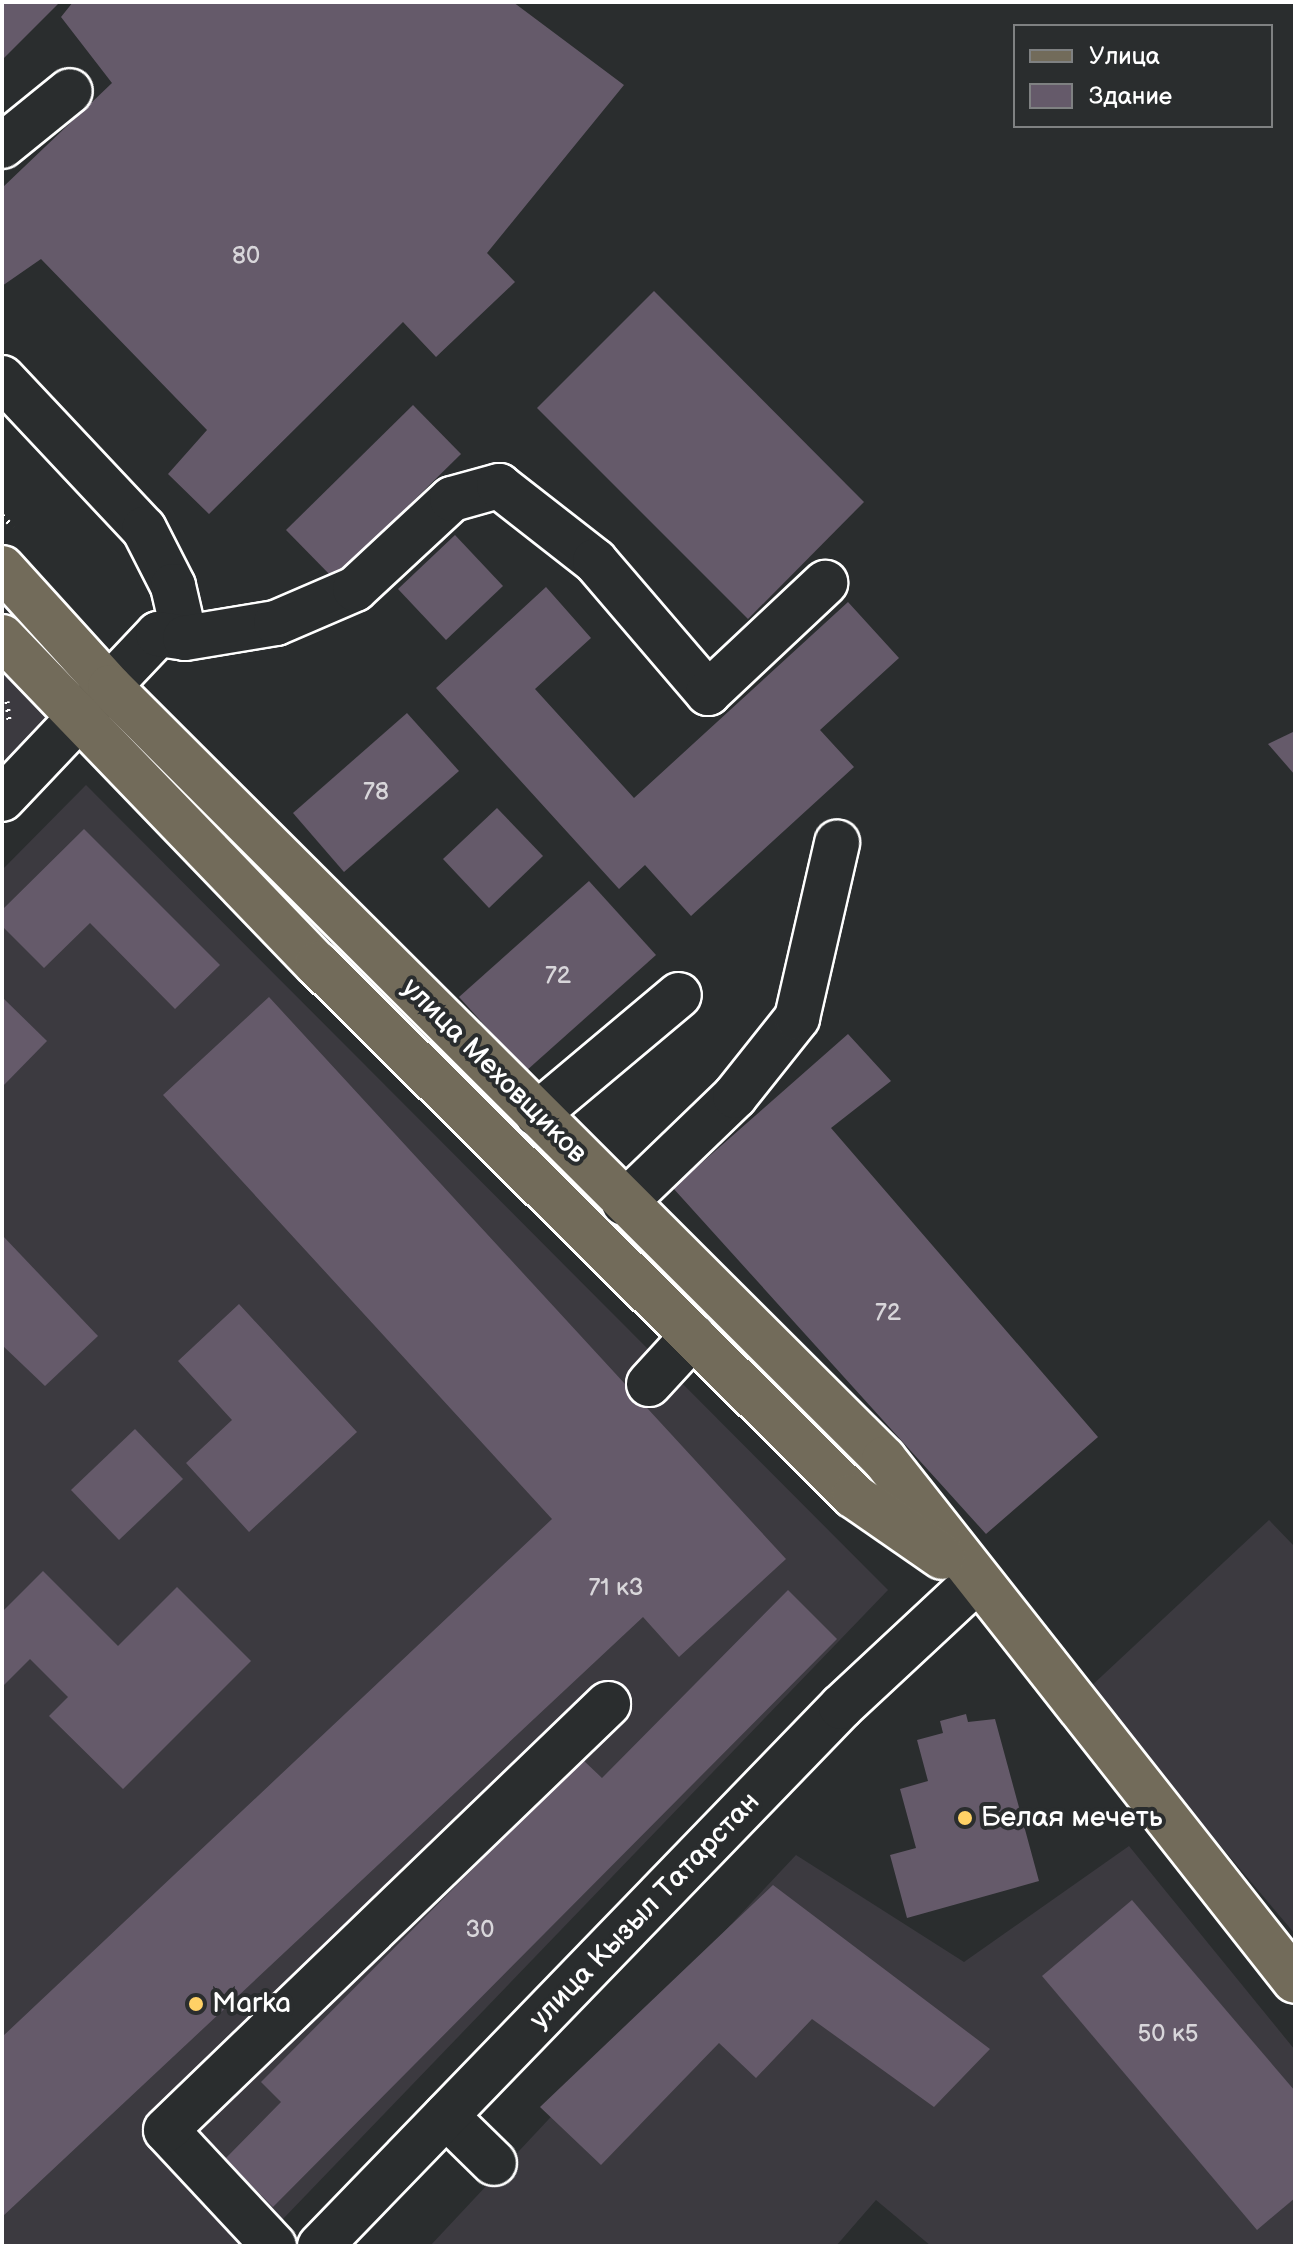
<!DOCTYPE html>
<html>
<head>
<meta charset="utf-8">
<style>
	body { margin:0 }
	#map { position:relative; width:1297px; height:2248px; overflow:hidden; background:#2a2d2e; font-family:"Balsamiq Sans",sans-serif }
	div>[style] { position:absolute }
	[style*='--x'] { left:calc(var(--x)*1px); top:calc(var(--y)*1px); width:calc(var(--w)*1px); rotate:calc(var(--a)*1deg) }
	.built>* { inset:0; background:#3c3a40 }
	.building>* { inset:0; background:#655a6a }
	.path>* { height:5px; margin-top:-2.5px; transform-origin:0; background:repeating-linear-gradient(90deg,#fff 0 2px,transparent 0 8px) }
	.roads { filter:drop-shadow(2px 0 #fff) drop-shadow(-2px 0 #fff) drop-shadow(0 2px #fff) drop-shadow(0 -2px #fff) }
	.minor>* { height:44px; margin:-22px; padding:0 22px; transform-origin:22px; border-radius:22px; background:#2a2d2e }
	.major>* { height:44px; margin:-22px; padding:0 22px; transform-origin:22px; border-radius:22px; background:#726b5a }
	.dots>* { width:22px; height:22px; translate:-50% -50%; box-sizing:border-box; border:4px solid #2a2d2e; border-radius:50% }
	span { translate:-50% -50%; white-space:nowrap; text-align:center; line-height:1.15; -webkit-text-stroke:8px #2a2d2e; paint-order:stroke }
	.number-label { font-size:24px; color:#d8d6da }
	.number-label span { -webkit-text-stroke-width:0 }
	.street-label { font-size:28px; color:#fff }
	.poi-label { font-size:28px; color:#fff }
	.left { translate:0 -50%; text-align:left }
	.frame { position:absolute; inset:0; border:4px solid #fff; pointer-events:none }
	.legend { position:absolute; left:1013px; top:24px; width:260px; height:104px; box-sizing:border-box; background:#2a2d2e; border:2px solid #7f8182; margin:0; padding:10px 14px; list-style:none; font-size:24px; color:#fff }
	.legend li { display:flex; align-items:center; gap:16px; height:40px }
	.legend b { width:40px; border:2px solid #7f8182 }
</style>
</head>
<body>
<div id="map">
	<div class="built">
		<div style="clip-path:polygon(2px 673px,50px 721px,2px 772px)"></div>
		<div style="clip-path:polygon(86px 785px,888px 1590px,257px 2246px,2px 2246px,2px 870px)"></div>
		<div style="clip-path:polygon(1269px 1520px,1295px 1547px,1295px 1934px,1088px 1689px)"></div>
		<div style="clip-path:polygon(1129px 1846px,1295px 2050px,1295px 2246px,931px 2246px,876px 2200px,836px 2246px,430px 2246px,796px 1855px,964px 1962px)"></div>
	</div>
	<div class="building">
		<div style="clip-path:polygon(2px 2px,60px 2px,2px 60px)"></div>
		<div style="clip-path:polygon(73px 2px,513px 2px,624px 85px,487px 253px,515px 282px,436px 357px,403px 322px,209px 514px,168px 474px,207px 430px,41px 259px,2px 286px,2px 188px,112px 83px,61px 17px)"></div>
		<div style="clip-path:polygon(654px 291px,864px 502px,748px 619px,537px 408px)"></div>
		<div style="clip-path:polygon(413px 405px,461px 454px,334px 579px,286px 530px)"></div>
		<div style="clip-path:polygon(455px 535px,503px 586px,446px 640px,398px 589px)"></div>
		<div style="clip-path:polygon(546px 587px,591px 638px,535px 689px,634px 798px,848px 602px,899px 658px,820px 730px,854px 767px,691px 916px,645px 865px,619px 889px,436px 688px)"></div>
		<div style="clip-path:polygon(407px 713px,459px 771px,344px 872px,293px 813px)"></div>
		<div style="clip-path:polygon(1295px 731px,1295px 775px,1268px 744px)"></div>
		<div style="clip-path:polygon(497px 808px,543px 856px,489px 908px,443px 859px)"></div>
		<div style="clip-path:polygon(84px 829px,220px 965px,175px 1009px,90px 923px,44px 968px,2px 926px,2px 910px)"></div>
		<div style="clip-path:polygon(589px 881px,656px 955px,526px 1071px,459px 997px)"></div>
		<div style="clip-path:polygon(2px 997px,47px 1041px,2px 1087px)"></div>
		<div style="clip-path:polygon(269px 997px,786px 1559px,679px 1657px,643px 1617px,2px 2217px,2px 2037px,552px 1519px,163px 1095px)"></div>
		<div style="clip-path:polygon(848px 1034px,891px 1081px,831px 1128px,1098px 1437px,986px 1534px,673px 1188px)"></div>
		<div style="clip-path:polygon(2px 1235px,98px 1336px,45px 1386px,2px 1345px)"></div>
		<div style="clip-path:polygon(239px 1304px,357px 1432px,249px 1532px,186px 1463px,232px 1420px,178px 1361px)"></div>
		<div style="clip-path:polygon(135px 1429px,183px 1479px,119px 1540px,71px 1490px)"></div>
		<div style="clip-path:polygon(43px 1571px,118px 1646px,177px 1587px,251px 1661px,123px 1789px,49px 1716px,68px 1697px,30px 1659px,2px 1687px,2px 1612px)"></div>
		<div style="clip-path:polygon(788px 1590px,837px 1639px,273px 2207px,225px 2159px,281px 2102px,261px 2082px,582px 1759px,602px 1778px)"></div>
		<div style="clip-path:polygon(966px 1714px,968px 1722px,995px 1719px,1039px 1881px,907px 1918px,890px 1855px,916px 1848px,900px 1789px,928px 1781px,917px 1740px,943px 1733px,940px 1721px)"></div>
		<div style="clip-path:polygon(773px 1885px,990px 2049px,934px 2107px,812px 2019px,756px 2078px,719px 2043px,601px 2165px,540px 2107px)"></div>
		<div style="clip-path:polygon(1132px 1900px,1295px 2091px,1295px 2198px,1257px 2230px,1042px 1976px)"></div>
	</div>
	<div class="path">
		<div style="--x:2;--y:515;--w:16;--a:47"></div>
		<div style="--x:7;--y:701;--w:20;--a:84"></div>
	</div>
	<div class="roads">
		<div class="minor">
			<div style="--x:2;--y:146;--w:87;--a:-39"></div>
			<div style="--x:2;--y:378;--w:207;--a:46.8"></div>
			<div style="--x:144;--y:529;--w:64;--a:63"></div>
			<div style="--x:173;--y:586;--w:53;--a:77"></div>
			<div style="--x:2;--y:799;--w:227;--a:-46.6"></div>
			<div style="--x:158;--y:634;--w:27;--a:8"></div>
			<div style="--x:185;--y:638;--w:92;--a:-9.4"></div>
			<div style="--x:276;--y:623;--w:86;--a:-23.3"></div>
			<div style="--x:355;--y:589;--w:132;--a:-42.9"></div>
			<div style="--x:452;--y:499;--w:49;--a:-15.5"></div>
			<div style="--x:499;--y:486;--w:122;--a:38"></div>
			<div style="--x:595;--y:561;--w:174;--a:49.4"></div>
			<div style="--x:708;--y:693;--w:161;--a:-43.2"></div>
			<div style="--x:537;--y:1114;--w:185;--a:-40"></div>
			<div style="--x:624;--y:1203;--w:154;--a:-43.9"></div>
			<div style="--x:735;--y:1096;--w:100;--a:-51.5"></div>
			<div style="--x:797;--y:1018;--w:180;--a:-77.1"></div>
			<div style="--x:649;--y:1384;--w:65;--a:-47.5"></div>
			<div style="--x:446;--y:2116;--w:67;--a:44.4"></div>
			<div style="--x:274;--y:2246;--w:158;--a:-133"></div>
			<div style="--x:166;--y:2130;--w:614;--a:-43.94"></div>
			<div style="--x:320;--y:2246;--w:750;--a:-45.97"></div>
			<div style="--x:841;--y:1707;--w:185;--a:-43"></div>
		</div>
		<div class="major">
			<div style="--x:2;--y:568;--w:161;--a:47.8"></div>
			<div style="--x:110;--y:687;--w:1093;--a:44.93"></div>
			<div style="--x:884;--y:1459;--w:664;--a:51.78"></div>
			<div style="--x:2;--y:637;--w:454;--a:46.1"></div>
			<div style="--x:317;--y:964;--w:756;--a:44.73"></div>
			<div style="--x:854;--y:1496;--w:107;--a:34.7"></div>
		</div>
	</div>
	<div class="dots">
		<div style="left:965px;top:1818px;background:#ffd166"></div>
		<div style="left:196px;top:2004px;background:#ffd166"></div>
	</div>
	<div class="number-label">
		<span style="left:246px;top:256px">80</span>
		<span style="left:376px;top:792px">78</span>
		<span style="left:558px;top:976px">72</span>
		<span style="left:888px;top:1313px">72</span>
		<span style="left:616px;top:1588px">71 к3</span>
		<span style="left:480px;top:1930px">30</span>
		<span style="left:1168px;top:2034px">50 к5</span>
	</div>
	<div class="street-label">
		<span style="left:494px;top:1071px;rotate:45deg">улица Меховщиков</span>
		<span style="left:645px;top:1911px;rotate:-46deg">улица Кызыл Татарстан</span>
	</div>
	<div class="poi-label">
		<span class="left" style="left:981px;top:1818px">Белая мечеть</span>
		<span class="left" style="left:212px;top:2004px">Marka</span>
	</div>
	<div class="frame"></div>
	<ul class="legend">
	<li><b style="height:10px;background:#726b5a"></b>Улица</li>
	<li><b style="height:22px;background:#655a6a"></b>Здание</li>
	</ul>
</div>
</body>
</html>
